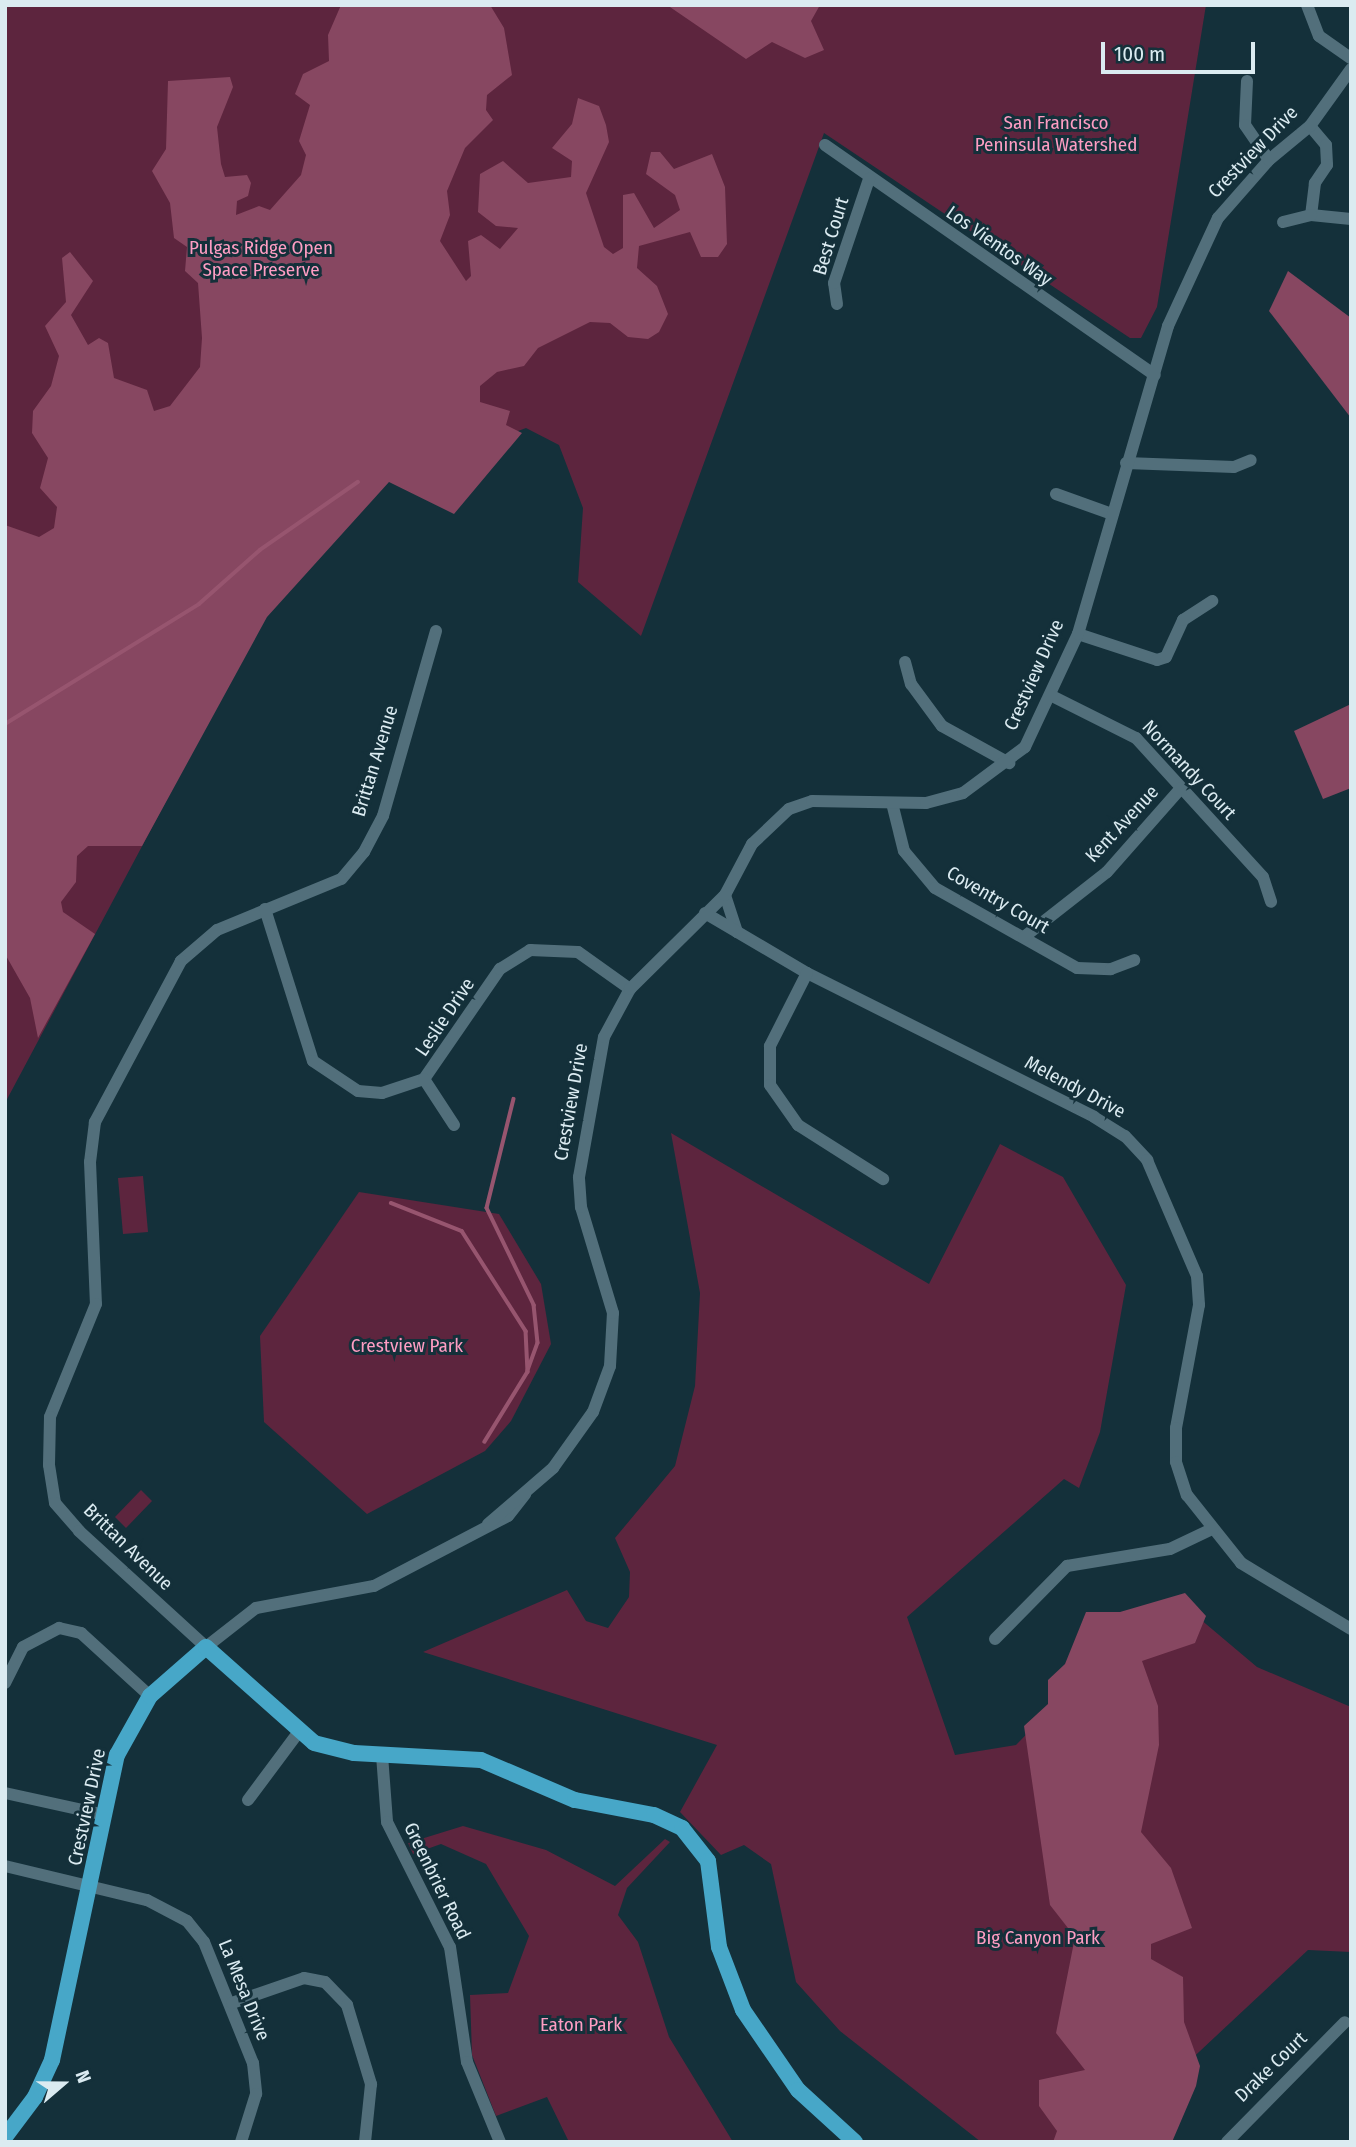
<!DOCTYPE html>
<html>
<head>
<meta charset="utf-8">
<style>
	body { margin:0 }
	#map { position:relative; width:1356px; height:2147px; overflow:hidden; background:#14303a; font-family:"Fira Sans Condensed",sans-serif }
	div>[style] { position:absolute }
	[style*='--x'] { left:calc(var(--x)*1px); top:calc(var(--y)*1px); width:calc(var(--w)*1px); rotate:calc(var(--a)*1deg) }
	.green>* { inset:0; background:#5d253e }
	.forest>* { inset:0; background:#874761 }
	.stream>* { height:3.5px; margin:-1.75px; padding:0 1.75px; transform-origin:1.75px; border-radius:1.75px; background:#97556f }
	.minor>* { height:12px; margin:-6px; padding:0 6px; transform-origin:6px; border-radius:6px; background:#526f7b }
	.major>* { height:16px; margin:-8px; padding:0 8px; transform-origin:8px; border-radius:8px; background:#47a7c8 }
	span { translate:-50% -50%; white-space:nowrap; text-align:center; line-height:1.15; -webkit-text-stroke:6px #14303a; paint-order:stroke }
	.park-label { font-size:19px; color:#fe9dc3 }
	.street-label { font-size:19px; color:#dbebf1 }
	.frame { position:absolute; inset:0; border:7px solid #dbebf1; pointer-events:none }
	.north { position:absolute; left:28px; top:2049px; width:70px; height:70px; -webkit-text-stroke:5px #14303a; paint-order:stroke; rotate:70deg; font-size:19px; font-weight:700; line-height:28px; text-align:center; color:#dbebf1 }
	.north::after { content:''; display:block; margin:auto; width:24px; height:32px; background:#dbebf1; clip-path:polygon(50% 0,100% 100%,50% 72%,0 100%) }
	.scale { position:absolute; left:1101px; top:42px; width:154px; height:32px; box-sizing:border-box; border:4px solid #dbebf1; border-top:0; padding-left:9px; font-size:21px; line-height:24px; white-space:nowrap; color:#dbebf1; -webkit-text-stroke:5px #14303a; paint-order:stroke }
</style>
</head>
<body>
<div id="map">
	<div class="green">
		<div style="clip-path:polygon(5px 5px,1206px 5px,1157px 307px,1141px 338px,1130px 338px,824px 133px,641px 636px,578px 582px,583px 508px,559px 445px,526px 428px,389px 480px,266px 614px,5px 1103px)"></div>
		<div style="clip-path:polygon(671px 1133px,929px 1284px,1000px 1144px,1063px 1177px,1126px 1285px,1100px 1432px,1079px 1488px,1064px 1479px,907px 1617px,955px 1755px,1016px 1745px,1094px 1665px,1187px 1608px,1257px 1667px,1351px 1707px,1351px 1952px,1308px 1950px,1184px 2066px,1165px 2142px,981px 2142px,840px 2031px,796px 1982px,771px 1864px,744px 1845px,721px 1855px,680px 1812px,717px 1745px,423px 1652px,567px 1590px,586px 1621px,608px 1628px,629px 1597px,630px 1572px,615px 1538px,675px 1466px,695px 1386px,700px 1293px)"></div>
		<div style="clip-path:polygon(143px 1176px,148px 1232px,123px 1234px,118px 1178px)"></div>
		<div style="clip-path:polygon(359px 1192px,499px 1214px,541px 1284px,551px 1344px,511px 1421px,485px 1451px,367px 1514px,264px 1422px,260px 1336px)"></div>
		<div style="clip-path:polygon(141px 1490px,152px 1501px,126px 1528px,115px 1517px)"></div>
		<div style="clip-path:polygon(463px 1826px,546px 1850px,615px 1886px,665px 1839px,670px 1842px,627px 1888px,618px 1915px,638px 1942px,669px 2037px,733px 2142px,569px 2142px,547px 2097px,496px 2116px,472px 2055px,470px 1995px,508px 1993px,529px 1936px,486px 1864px,441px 1844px,413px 1854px,408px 1843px)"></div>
	</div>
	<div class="forest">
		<div style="clip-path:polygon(341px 5px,490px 5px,504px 28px,512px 75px,487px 95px,486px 110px,493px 120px,465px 148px,447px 191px,450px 215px,440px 241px,466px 281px,471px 276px,468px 241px,481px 235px,500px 249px,518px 228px,496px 226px,478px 212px,480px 174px,503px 161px,528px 183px,571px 177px,572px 161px,552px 148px,572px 124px,578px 98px,599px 106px,606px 125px,609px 142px,586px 193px,604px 247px,613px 254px,623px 248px,623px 195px,634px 193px,654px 228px,680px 210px,675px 195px,646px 174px,651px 152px,660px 152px,674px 169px,712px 154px,725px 187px,727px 244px,718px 257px,701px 257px,690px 232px,639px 246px,637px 268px,657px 286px,668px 314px,659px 332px,648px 339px,628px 337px,610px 323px,590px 322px,538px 348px,524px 366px,497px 372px,480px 386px,480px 402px,510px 411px,506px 425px,522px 433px,454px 514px,389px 482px,267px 617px,142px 846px,88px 846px,77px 856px,76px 882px,61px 902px,63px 912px,95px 934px,38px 1038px,30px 998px,5px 954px,5px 525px,39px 537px,54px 528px,57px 507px,40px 488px,48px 458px,32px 433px,33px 411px,51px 386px,59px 356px,45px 326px,66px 302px,62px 258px,70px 252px,93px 281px,71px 315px,88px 345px,99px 338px,108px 343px,114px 378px,147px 390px,154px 411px,170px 406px,200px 367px,202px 338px,198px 283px,185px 271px,187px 247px,174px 238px,170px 203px,152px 171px,166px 149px,168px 81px,230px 77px,233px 87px,217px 127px,221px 164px,225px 177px,247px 175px,251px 183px,248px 196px,237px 201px,236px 215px,259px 206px,270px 210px,301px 175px,306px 155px,299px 141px,310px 105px,295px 94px,303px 74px,329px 61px,328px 35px)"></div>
		<div style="clip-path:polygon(667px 5px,820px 5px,811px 21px,824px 50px,805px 58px,772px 42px,746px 59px)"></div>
		<div style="clip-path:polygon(1288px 271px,1351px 318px,1351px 418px,1269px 311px)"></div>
		<div style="clip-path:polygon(1351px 704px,1351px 788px,1323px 799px,1294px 731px)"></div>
		<div style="clip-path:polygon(1185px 1593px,1206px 1616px,1195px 1643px,1142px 1661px,1158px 1706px,1159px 1745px,1141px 1832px,1171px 1868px,1192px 1928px,1151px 1944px,1151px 1959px,1183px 1977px,1184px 2022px,1200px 2066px,1196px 2086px,1172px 2142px,1053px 2142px,1057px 2131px,1039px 2106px,1039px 2080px,1085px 2070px,1056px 2033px,1075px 1937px,1050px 1905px,1024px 1726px,1048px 1704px,1048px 1680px,1065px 1664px,1086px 1612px,1120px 1612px)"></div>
	</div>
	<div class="stream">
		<div style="--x:5;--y:724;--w:228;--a:-31.7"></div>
		<div style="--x:199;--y:604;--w:81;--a:-41.5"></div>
		<div style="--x:260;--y:550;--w:119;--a:-34.8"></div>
		<div style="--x:514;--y:1099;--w:112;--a:103.9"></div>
		<div style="--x:487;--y:1208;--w:108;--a:64.1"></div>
		<div style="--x:534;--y:1305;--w:38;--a:84"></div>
		<div style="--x:538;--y:1343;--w:29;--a:110"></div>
		<div style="--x:391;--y:1203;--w:76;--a:21.5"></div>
		<div style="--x:462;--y:1231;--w:119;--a:57.4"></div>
		<div style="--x:526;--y:1331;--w:41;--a:87.2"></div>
		<div style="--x:528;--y:1372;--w:82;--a:121.6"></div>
	</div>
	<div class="minor">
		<div style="--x:1307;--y:5;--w:33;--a:69"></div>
		<div style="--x:1319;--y:36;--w:39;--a:35"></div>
		<div style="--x:1247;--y:81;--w:44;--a:92.6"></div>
		<div style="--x:1245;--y:125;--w:42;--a:55.6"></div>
		<div style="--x:1310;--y:126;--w:25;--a:50"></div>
		<div style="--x:1326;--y:145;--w:20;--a:87"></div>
		<div style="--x:1327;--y:165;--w:22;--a:124"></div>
		<div style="--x:1315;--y:183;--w:32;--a:97"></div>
		<div style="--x:1311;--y:215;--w:40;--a:5.7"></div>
		<div style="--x:825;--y:145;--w:402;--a:34.9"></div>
		<div style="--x:1283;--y:222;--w:29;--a:-14"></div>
		<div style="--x:837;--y:304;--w:21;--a:-98"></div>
		<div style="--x:834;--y:283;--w:110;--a:-71.4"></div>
		<div style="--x:1126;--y:463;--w:108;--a:2.1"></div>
		<div style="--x:1234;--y:467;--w:18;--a:-22"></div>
		<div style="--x:1056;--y:494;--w:59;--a:19.7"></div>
		<div style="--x:436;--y:631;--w:192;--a:106"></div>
		<div style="--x:383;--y:816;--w:41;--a:117.8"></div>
		<div style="--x:364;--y:852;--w:35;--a:130"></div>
		<div style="--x:341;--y:879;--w:134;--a:157.6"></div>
		<div style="--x:217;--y:930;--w:48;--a:139.3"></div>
		<div style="--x:181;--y:961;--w:183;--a:118.1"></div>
		<div style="--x:95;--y:1122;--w:40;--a:97.1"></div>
		<div style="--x:90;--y:1162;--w:142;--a:87.6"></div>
		<div style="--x:96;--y:1304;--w:122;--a:112.2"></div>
		<div style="--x:50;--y:1417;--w:48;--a:91.2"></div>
		<div style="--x:49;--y:1465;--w:38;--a:81"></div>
		<div style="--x:55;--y:1503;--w:37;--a:49"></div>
		<div style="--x:79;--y:1531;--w:172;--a:42.4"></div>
		<div style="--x:206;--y:1647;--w:63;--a:-38"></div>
		<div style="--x:256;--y:1608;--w:120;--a:-10.6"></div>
		<div style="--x:374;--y:1586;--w:151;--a:-27.6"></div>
		<div style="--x:508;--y:1516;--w:28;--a:-52"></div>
		<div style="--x:1078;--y:634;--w:83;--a:18.2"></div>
		<div style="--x:1157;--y:660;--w:9;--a:-18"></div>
		<div style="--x:1166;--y:657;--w:41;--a:-65.3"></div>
		<div style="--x:1183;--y:620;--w:35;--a:-33"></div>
		<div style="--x:905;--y:662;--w:23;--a:75"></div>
		<div style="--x:911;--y:684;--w:52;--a:53.6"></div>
		<div style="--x:942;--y:726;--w:77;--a:28.9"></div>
		<div style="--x:1052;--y:696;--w:94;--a:26.6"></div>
		<div style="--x:1136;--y:738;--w:188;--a:47.6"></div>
		<div style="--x:1263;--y:877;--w:26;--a:72"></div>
		<div style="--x:892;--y:803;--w:49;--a:76"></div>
		<div style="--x:904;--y:851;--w:48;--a:50"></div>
		<div style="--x:935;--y:888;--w:163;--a:29.4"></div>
		<div style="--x:1077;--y:968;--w:34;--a:2"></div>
		<div style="--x:1111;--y:969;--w:25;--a:-21"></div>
		<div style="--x:725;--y:895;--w:39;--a:72"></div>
		<div style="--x:265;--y:909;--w:159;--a:72.5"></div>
		<div style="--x:313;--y:1061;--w:54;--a:33.7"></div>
		<div style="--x:358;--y:1091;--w:24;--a:5"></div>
		<div style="--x:382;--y:1093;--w:44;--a:-18.4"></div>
		<div style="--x:424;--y:1079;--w:134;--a:-55.4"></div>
		<div style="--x:500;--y:969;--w:36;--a:-32"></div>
		<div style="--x:530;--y:950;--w:48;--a:2.4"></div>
		<div style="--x:578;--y:952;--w:64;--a:35.4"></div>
		<div style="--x:705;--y:913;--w:118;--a:30.5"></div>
		<div style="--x:807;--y:973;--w:321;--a:26.6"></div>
		<div style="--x:1094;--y:1117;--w:36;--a:32"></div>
		<div style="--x:1125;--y:1136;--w:33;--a:47"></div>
		<div style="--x:1147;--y:1160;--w:126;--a:66.7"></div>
		<div style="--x:1197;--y:1276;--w:29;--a:86"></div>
		<div style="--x:1199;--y:1305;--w:125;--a:100.6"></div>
		<div style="--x:1176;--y:1428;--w:34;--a:90"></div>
		<div style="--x:1176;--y:1462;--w:35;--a:72"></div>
		<div style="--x:1187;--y:1495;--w:87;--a:51.5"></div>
		<div style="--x:1241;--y:1563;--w:128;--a:31"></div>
		<div style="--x:1024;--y:937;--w:105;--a:-38.1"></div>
		<div style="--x:1107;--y:872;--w:112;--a:-48.6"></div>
		<div style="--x:807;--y:973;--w:82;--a:116.9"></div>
		<div style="--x:770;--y:1046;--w:39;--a:90"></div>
		<div style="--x:770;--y:1085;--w:49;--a:55"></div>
		<div style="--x:798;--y:1125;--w:101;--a:32.4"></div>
		<div style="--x:424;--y:1079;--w:55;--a:56.9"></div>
		<div style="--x:488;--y:1524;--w:86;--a:-40.7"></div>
		<div style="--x:553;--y:1468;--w:69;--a:-54.5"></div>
		<div style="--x:593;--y:1412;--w:49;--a:-69.7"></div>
		<div style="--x:610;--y:1366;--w:53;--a:-86.8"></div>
		<div style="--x:613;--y:1313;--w:111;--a:-106.8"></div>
		<div style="--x:581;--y:1207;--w:30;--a:-94"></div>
		<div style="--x:579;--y:1177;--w:142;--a:-79.9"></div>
		<div style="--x:604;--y:1037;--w:55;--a:-61.6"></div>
		<div style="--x:630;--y:989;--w:134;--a:-44.7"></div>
		<div style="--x:725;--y:895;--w:58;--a:-62.1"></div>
		<div style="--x:752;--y:844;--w:51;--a:-43.4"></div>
		<div style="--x:789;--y:809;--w:24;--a:-19"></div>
		<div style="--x:812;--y:801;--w:114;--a:1"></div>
		<div style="--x:926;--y:803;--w:38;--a:-15"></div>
		<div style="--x:963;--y:793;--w:77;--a:-36.6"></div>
		<div style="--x:1025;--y:747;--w:125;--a:-64.9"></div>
		<div style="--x:1078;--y:634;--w:321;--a:-73.7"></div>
		<div style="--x:1168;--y:326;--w:119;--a:-65.2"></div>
		<div style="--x:1218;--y:218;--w:77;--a:-48.7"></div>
		<div style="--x:1269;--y:160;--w:53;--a:-39.7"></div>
		<div style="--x:1310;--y:126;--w:70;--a:-54.3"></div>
		<div style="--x:995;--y:1639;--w:103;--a:-45.4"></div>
		<div style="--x:1067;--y:1566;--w:104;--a:-9.4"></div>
		<div style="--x:1170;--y:1549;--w:47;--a:-25.5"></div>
		<div style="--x:5;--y:1683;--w:40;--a:-63.4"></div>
		<div style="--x:23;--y:1647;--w:41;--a:-27.8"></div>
		<div style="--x:59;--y:1628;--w:23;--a:13"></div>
		<div style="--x:81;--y:1633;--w:93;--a:42.4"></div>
		<div style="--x:382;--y:1755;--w:67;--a:85.7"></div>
		<div style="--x:387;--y:1822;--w:140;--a:63.3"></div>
		<div style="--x:450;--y:1947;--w:116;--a:81.6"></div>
		<div style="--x:467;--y:2062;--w:87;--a:67.6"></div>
		<div style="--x:5;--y:1793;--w:102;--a:12.4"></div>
		<div style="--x:248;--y:1800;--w:84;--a:-53.3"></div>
		<div style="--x:5;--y:1866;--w:146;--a:13.5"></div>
		<div style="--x:147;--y:1900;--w:45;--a:27.7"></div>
		<div style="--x:187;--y:1921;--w:27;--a:51"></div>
		<div style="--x:204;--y:1942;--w:131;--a:68"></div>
		<div style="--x:253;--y:2063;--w:31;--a:84"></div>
		<div style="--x:256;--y:2094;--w:50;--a:107.4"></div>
		<div style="--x:232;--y:2003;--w:76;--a:-19.1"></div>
		<div style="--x:304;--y:1978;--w:21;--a:11"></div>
		<div style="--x:325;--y:1982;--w:32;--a:46"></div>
		<div style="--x:347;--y:2005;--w:83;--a:73.1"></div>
		<div style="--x:371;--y:2084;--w:58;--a:95.9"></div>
		<div style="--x:1227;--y:2142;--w:168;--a:-45.5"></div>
	</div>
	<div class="major">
		<div style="--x:5;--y:2137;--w:50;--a:-53.1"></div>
		<div style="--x:35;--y:2097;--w:41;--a:-65.3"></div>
		<div style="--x:52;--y:2060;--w:312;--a:-78"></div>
		<div style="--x:117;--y:1755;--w:68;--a:-60.8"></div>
		<div style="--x:150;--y:1696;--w:74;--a:-41.2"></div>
		<div style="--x:206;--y:1647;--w:144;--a:41.6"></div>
		<div style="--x:314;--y:1743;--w:41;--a:14"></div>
		<div style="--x:354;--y:1753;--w:127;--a:3.2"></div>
		<div style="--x:481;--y:1760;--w:102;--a:23.1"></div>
		<div style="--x:575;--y:1800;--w:80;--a:10.8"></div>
		<div style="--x:654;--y:1815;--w:31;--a:25"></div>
		<div style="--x:682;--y:1828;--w:42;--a:51.8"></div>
		<div style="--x:708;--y:1861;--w:87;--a:82.7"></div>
		<div style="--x:719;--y:1947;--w:67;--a:69.1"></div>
		<div style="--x:743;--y:2010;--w:97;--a:55.5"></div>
		<div style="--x:798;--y:2090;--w:77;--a:42.4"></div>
	</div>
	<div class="park-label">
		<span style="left:1056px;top:134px">San Francisco<br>Peninsula Watershed</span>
		<span style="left:261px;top:259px">Pulgas Ridge Open<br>Space Preserve</span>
		<span style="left:407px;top:1346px">Crestview Park</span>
		<span style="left:1038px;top:1938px">Big Canyon Park</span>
		<span style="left:581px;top:2025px">Eaton Park</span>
	</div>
	<div class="street-label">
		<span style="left:1253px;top:152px;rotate:-46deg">Crestview Drive</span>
		<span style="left:831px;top:236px;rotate:-73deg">Best Court</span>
		<span style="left:999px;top:246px;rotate:35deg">Los Vientos Way</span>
		<span style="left:1034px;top:675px;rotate:-66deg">Crestview Drive</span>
		<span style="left:375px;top:761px;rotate:-73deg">Brittan Avenue</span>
		<span style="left:1189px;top:770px;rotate:47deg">Normandy Court</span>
		<span style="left:1122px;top:824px;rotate:-47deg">Kent Avenue</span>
		<span style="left:998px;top:900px;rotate:30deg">Coventry Court</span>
		<span style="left:445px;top:1017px;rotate:-56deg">Leslie Drive</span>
		<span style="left:1075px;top:1087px;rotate:28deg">Melendy Drive</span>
		<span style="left:571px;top:1102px;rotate:-80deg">Crestview Drive</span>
		<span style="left:128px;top:1547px;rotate:44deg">Brittan Avenue</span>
		<span style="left:87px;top:1807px;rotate:-78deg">Crestview Drive</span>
		<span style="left:437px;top:1881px;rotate:64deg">Greenbrier Road</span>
		<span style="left:244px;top:1990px;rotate:68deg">La Mesa Drive</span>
		<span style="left:1271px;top:2067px;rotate:-44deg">Drake Court</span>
	</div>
	<div class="frame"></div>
	<div class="north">N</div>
	<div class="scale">100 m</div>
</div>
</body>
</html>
